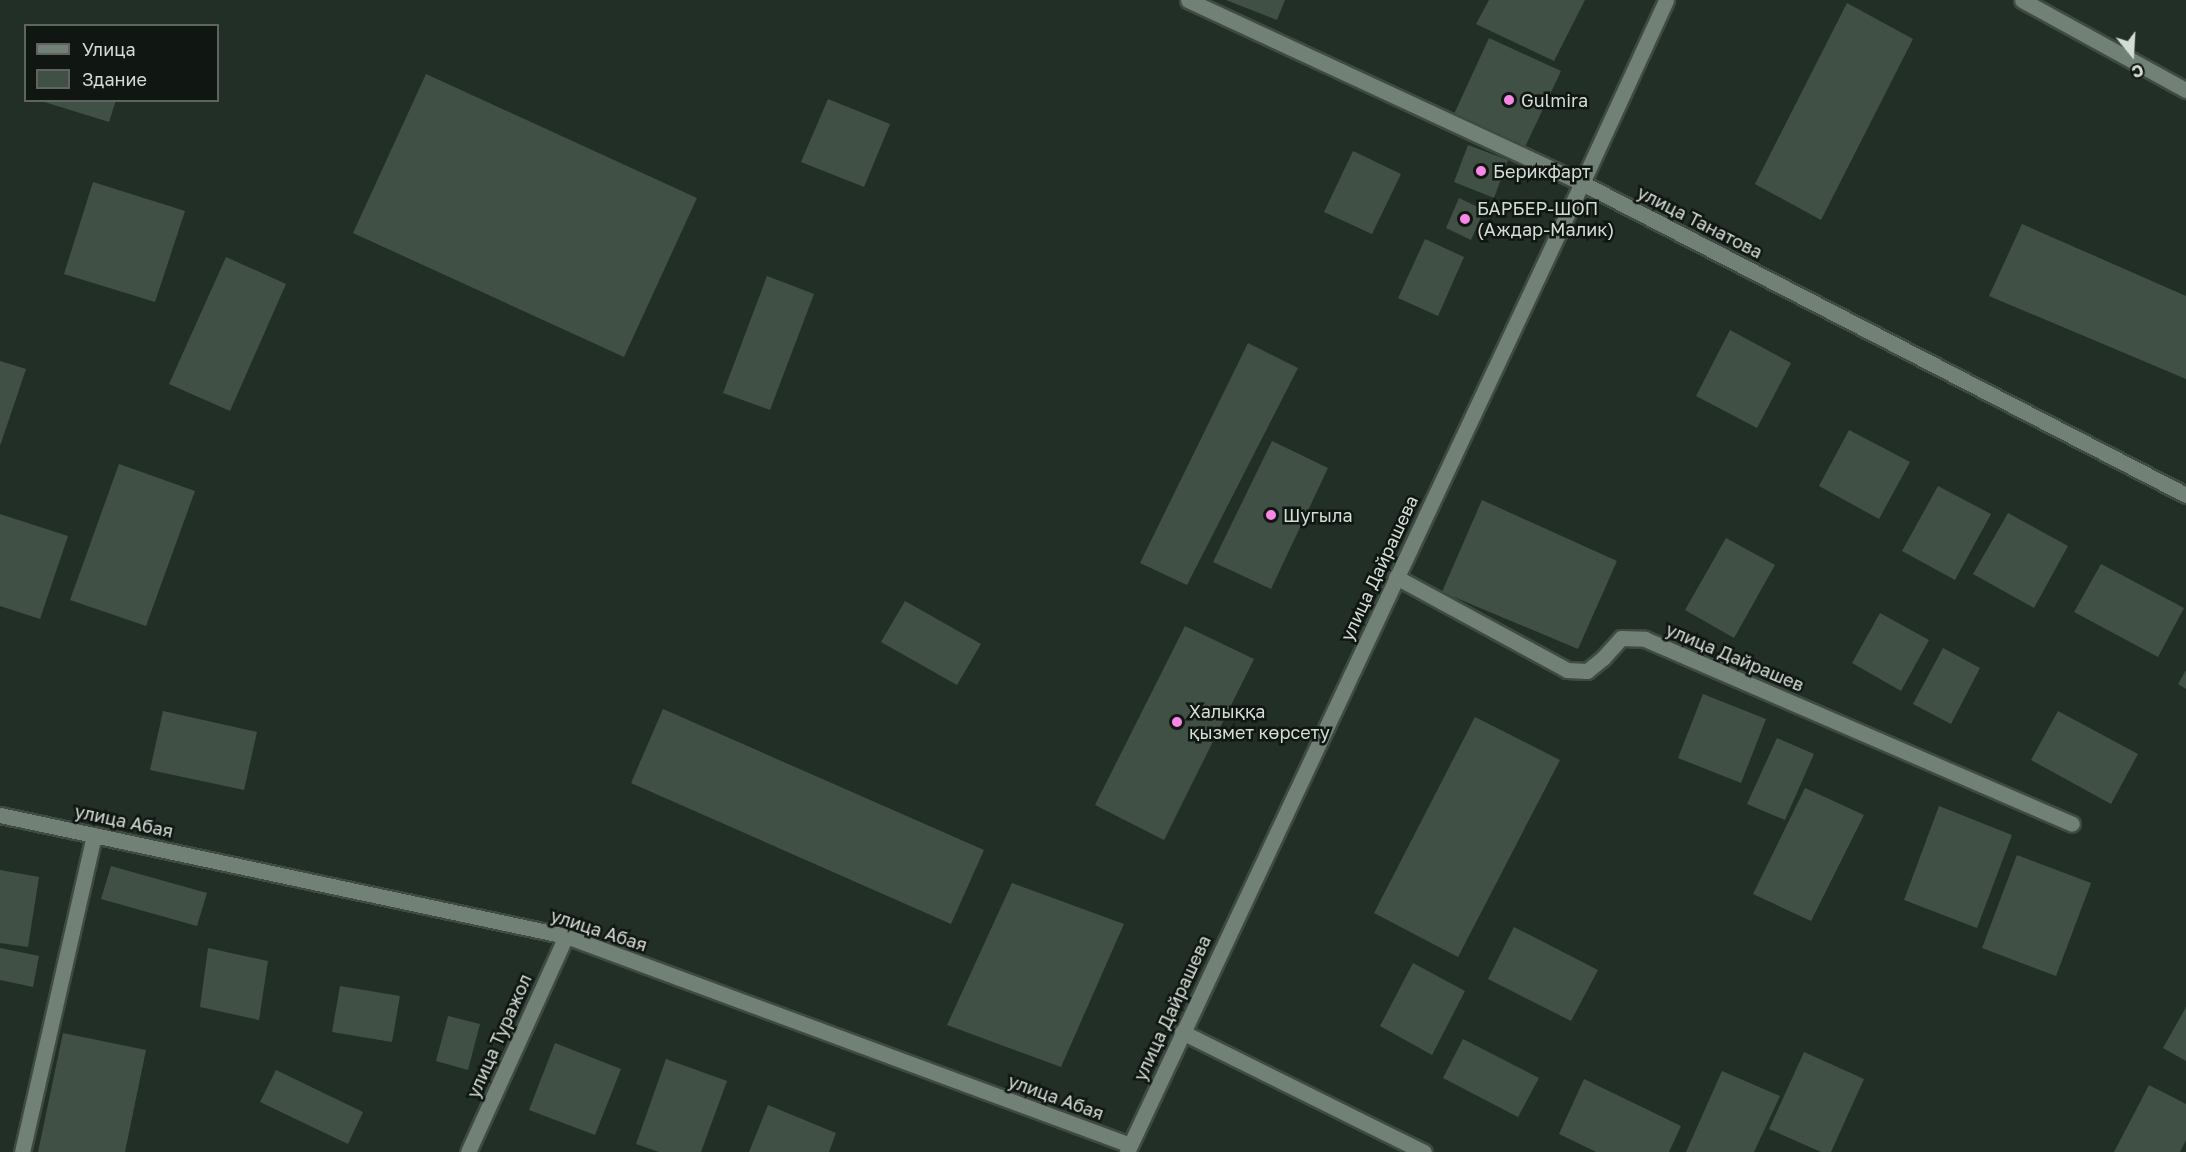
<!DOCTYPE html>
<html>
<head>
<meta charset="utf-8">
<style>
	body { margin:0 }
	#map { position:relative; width:2186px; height:1152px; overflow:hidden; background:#222f26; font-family:"Golos Text",sans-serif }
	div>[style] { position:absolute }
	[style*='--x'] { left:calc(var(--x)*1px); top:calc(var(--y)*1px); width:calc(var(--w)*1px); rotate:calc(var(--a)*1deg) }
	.building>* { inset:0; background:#415045 }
	.roads { filter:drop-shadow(2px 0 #3f4a43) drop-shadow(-2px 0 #3f4a43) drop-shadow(0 2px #3f4a43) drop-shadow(0 -2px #3f4a43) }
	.street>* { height:15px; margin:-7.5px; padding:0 7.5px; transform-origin:7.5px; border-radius:7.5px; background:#718176 }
	.dots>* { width:16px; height:16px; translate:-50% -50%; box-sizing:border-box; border:3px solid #101611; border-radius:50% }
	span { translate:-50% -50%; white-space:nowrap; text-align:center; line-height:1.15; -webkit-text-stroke:5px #101611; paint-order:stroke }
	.poi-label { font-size:18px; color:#d4dcd6 }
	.left { translate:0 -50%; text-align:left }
	.street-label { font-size:18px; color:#d4dcd6 }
	.legend { position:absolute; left:24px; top:24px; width:195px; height:78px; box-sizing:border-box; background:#101611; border:2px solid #5e6560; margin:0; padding:8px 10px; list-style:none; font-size:18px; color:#d4dcd6 }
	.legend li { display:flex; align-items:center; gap:12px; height:30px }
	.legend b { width:30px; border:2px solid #5e6560 }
	.north { position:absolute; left:2102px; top:24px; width:60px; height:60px; -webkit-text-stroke:4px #101611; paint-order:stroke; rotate:162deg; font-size:16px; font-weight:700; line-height:24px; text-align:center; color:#d4dcd6 }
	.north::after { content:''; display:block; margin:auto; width:21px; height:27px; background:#d4dcd6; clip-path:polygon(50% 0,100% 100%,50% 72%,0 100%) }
</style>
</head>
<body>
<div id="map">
	<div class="building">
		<div style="clip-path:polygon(1226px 0,1285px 0,1277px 20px)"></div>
		<div style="clip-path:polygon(1489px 0,1585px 0,1554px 61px,1476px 24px)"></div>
		<div style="clip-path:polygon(1847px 3px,1913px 39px,1821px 220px,1755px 184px)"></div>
		<div style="clip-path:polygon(1489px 38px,1561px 71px,1525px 147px,1454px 114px)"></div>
		<div style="clip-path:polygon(426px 74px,697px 198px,624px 357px,353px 233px)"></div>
		<div style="clip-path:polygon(828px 99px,890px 124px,864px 187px,801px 162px)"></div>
		<div style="clip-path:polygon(38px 100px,116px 100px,109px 122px)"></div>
		<div style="clip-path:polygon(1468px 145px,1508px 160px,1494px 198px,1454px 182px)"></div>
		<div style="clip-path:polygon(1353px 151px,1401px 174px,1372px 234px,1324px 212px)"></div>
		<div style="clip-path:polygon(93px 182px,185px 211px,155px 302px,64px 274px)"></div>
		<div style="clip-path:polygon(1459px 198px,1484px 210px,1471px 240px,1446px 228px)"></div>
		<div style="clip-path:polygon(2022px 224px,2186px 296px,2186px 379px,1989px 296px)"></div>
		<div style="clip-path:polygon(1425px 239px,1464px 257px,1438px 316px,1398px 298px)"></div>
		<div style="clip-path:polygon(226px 257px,286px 284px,230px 411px,169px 384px)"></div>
		<div style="clip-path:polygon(767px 276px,814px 294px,770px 410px,723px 393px)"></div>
		<div style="clip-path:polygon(1730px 330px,1791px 363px,1757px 428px,1696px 396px)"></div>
		<div style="clip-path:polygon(1248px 343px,1298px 368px,1187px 585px,1140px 563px)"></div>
		<div style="clip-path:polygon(0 361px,26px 369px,0 446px)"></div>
		<div style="clip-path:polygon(1849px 430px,1910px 462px,1879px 519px,1819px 486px)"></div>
		<div style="clip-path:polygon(1272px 441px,1328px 468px,1271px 589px,1213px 562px)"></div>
		<div style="clip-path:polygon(119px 464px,195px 491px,146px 626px,70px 600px)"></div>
		<div style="clip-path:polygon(1938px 486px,1991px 514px,1955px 580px,1902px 551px)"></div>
		<div style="clip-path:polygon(1482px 500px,1617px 561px,1578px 649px,1442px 592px)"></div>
		<div style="clip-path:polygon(2008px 513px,2068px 546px,2034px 608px,1973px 574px)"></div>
		<div style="clip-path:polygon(0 514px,68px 536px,40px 619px,0 606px)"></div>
		<div style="clip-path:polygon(1726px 538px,1775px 565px,1734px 638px,1685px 610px)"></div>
		<div style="clip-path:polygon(2101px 564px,2184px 608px,2158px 657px,2074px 612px)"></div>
		<div style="clip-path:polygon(905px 601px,981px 644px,957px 685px,881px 642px)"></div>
		<div style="clip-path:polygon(1880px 613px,1929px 640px,1901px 691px,1852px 663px)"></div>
		<div style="clip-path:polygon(1185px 626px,1254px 659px,1164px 840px,1095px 805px)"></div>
		<div style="clip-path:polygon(1943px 648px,1980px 668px,1951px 724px,1913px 704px)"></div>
		<div style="clip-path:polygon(2186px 670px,2186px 689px,2178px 684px)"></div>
		<div style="clip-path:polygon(1703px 694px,1766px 719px,1741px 783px,1678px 758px)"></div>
		<div style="clip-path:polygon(663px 709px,984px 850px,951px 924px,631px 783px)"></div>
		<div style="clip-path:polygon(163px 711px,257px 732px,244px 790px,150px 770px)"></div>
		<div style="clip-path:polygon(2058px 711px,2138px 754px,2111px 804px,2031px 760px)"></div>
		<div style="clip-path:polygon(1475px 717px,1560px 760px,1458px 957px,1374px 913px)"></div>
		<div style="clip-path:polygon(1777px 738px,1814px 754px,1785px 820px,1747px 804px)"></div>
		<div style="clip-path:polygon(1805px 788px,1864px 815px,1811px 921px,1753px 894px)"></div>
		<div style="clip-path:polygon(1939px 806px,2012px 835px,1977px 928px,1904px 900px)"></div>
		<div style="clip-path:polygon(2017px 855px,2091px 883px,2056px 976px,1982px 948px)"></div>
		<div style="clip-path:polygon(111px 866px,207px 893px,197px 926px,101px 899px)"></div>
		<div style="clip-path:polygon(0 870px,39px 877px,28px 947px,0 943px)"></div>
		<div style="clip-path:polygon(1012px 883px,1124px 924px,1061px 1067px,947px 1025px)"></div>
		<div style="clip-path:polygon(1514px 927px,1598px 970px,1571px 1021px,1488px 979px)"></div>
		<div style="clip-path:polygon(0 948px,39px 956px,33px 987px,0 980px)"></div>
		<div style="clip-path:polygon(208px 948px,268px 961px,259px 1020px,200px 1007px)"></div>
		<div style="clip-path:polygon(1413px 963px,1465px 991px,1432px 1055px,1380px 1026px)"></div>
		<div style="clip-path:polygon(340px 986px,400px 996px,392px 1042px,332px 1032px)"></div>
		<div style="clip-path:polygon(2186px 1007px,2186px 1061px,2163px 1048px)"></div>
		<div style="clip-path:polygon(448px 1016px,480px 1024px,468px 1070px,436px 1061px)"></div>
		<div style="clip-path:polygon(63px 1033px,146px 1050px,125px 1152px,38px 1152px)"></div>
		<div style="clip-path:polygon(1463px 1039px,1539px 1078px,1518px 1117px,1443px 1078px)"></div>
		<div style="clip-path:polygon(555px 1043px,621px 1069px,595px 1135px,529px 1110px)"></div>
		<div style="clip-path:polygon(1804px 1052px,1864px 1079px,1831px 1152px,1821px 1152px,1769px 1129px)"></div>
		<div style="clip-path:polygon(666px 1059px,727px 1081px,701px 1152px,659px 1152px,636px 1144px)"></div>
		<div style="clip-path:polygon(276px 1070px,363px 1112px,348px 1144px,260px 1102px)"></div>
		<div style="clip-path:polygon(1722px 1071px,1780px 1096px,1754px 1152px,1686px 1152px)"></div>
		<div style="clip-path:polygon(1584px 1079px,1681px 1126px,1669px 1152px,1596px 1152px,1559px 1134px)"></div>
		<div style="clip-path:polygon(2149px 1085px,2186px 1104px,2186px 1140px,2180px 1152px,2114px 1152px)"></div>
		<div style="clip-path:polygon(768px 1105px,836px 1133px,829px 1152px,749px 1152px)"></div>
	</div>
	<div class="roads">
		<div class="street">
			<div style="--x:1188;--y:0;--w:434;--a:24.9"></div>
			<div style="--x:1582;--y:183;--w:680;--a:27.32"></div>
			<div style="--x:2022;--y:0;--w:187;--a:28.8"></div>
			<div style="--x:1396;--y:577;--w:195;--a:28.5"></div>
			<div style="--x:1567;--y:670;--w:20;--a:3"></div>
			<div style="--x:1587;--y:671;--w:21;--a:-39"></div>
			<div style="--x:1603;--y:658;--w:27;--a:-48"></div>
			<div style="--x:1621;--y:638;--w:24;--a:2"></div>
			<div style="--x:1645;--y:639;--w:465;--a:23.4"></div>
			<div style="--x:0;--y:815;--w:579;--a:12.07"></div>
			<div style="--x:566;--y:936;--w:601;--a:20.33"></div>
			<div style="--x:1182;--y:1032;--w:270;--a:26.4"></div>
			<div style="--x:22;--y:1152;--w:325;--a:-77.2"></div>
			<div style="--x:468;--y:1152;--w:237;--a:-65.6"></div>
			<div style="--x:1127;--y:1152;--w:1071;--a:-64.85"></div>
			<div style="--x:1582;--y:183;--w:201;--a:-65.3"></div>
		</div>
	</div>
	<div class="dots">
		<div style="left:1509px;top:100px;background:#fa87e6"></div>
		<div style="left:1481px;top:171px;background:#fa87e6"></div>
		<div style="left:1465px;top:219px;background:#fa87e6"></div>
		<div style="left:1271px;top:515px;background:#fa87e6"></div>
		<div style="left:1177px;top:722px;background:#fa87e6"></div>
	</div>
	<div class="poi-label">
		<span class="left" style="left:1521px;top:100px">Gulmira</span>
		<span class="left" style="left:1493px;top:171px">Берикфарт</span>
		<span class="left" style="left:1477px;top:219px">БАРБЕР-ШОП<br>(Аждар-Малик)</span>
		<span class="left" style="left:1283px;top:515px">Шугыла</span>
		<span class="left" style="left:1189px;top:722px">Халыққа<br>қызмет көрсету</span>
	</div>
	<div class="street-label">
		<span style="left:1700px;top:222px;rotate:27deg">улица Танатова</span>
		<span style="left:1379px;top:568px;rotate:-65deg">улица Дайрашева</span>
		<span style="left:1735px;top:657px;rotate:23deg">улица Дайрашев</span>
		<span style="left:124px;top:821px;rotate:12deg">улица Абая</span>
		<span style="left:599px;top:930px;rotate:18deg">улица Абая</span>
		<span style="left:1172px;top:1008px;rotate:-65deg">улица Дайрашева</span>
		<span style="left:499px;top:1036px;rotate:-66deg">улица Туражол</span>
		<span style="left:1056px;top:1097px;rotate:20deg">улица Абая</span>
	</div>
	<ul class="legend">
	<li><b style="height:8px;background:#718176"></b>Улица</li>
	<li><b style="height:16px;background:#415045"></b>Здание</li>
	</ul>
	<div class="north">С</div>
</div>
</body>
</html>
